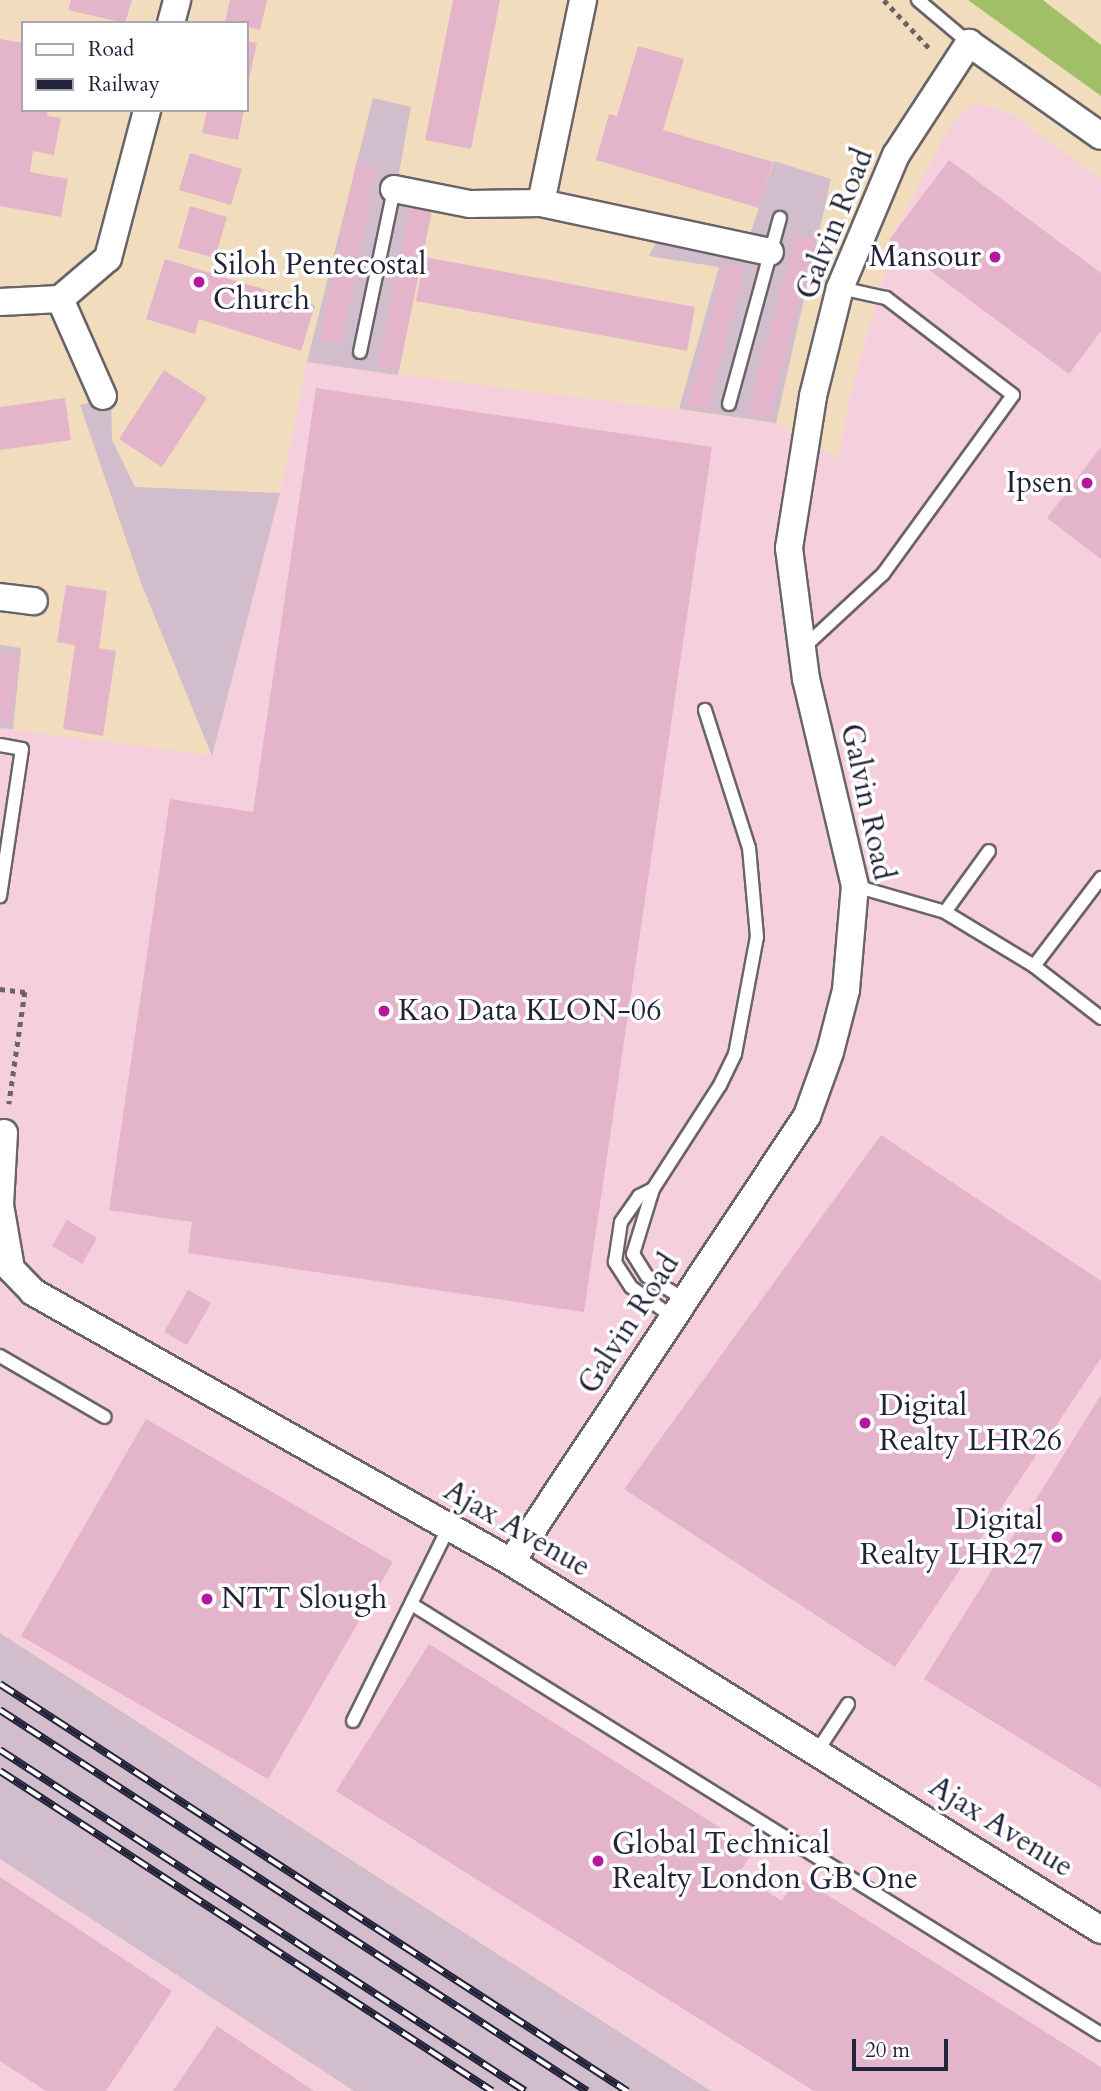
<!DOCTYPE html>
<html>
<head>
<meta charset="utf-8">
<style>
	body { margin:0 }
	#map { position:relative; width:1101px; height:2091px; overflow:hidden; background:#f1ddbd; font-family:Cardo,serif }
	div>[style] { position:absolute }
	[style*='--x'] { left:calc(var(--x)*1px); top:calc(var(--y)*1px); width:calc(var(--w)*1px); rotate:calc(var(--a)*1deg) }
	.built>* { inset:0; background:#f5cfdb }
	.industrial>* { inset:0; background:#d1bdcc }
	.green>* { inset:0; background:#a1bf67 }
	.building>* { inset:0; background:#e4b4cb }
	.path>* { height:4.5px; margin-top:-2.25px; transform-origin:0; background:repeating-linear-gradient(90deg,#6a6368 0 5px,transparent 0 10px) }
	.roads { filter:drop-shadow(2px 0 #6a6368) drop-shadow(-2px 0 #6a6368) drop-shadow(0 2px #6a6368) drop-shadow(0 -2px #6a6368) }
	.service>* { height:12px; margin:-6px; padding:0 6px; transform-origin:6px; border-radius:6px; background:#fff }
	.minor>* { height:26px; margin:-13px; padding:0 13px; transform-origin:13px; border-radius:13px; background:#fff }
	.rail>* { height:8px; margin-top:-4px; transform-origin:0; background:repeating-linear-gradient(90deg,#fff 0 16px,#22223b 0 32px); box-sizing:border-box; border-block:2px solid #22223b }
	.dots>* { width:19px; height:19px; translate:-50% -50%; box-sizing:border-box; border:4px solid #fff; border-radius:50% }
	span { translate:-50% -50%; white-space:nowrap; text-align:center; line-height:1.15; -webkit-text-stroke:7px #fff; paint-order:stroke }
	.street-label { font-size:30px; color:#22223b }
	.poi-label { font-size:30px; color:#22223b }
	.right { translate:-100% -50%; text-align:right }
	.left { translate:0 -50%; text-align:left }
	.legend { position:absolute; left:21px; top:21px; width:228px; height:91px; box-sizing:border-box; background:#fff; border:2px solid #a7a7b1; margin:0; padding:9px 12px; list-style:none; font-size:21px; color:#22223b }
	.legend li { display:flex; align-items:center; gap:14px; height:35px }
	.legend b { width:35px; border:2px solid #a7a7b1 }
	.scale { position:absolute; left:852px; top:2039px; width:96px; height:32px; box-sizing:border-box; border:4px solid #22223b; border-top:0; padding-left:9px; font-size:21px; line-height:24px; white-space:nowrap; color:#22223b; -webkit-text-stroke:5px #fff; paint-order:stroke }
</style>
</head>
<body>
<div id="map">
	<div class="built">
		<div style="clip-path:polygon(974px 103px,1010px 113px,1101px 179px,1101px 2091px,711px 2091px,0 1633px,0 728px,212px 755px,280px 493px,307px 362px,776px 423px,838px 459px,850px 395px,899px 223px,949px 127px)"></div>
		<div style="clip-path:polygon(0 1859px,354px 2091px,0 2091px)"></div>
	</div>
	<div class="industrial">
		<div style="clip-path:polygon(373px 98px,411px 107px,398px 178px,436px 185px,398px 375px,307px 362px)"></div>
		<div style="clip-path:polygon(774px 161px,831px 179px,776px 423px,679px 409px,719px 267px,649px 256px,666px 223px,750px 235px)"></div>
		<div style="clip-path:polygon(111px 398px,112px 440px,135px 487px,280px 493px,212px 756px,141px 583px,80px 405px)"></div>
		<div style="clip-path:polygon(0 645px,21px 648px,13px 729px,0 728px)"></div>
		<div style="clip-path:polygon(0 1633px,356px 1863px,711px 2091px,354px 2091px,0 1859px)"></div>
	</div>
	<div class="green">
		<div style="clip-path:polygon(968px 0,1043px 0,1101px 45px,1101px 96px)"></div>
	</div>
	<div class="building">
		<div style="clip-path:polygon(71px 0,132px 0,125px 23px,68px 10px)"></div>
		<div style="clip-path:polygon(230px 0,267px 0,260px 30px,247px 27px,247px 23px,225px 23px)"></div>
		<div style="clip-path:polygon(453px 0,500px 0,471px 149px,425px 140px)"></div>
		<div style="clip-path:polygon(0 39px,23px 43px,23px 110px,48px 110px,47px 116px,61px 118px,54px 155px,33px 151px,30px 172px,68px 179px,61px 217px,0 206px)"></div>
		<div style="clip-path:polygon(247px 41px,257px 43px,249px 79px,247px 78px)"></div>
		<div style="clip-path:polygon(638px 46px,684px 59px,663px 130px,773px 162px,759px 208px,596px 160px,609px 114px,617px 116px)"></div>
		<div style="clip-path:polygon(207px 110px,244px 110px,238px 140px,202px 133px)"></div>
		<div style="clip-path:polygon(190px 153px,242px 169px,231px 205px,179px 190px)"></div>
		<div style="clip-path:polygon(949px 160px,1101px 273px,1101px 331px,1069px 374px,889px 240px)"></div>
		<div style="clip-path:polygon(356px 163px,377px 167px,341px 344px,320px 340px)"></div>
		<div style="clip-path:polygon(190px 206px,227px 217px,215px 258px,178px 248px)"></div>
		<div style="clip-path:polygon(410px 207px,432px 211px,399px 370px,378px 366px)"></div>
		<div style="clip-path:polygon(795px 235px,816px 240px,768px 419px,748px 413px)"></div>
		<div style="clip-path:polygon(424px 257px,695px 307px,687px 351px,416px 301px)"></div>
		<div style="clip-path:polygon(165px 259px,315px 305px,301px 351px,199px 319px,195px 334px,146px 319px)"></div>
		<div style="clip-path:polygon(725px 263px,745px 268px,708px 411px,687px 405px)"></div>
		<div style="clip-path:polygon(164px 370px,207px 398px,162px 467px,119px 439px)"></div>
		<div style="clip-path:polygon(316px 388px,712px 447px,584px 1312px,188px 1253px,192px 1222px,109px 1210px,170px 799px,253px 812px)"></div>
		<div style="clip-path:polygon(65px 398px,71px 440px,0 450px,0 407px)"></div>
		<div style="clip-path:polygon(1101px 447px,1101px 559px,1047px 518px)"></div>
		<div style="clip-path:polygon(66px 585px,107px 591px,99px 648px,116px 651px,103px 736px,63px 729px,75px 645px,57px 642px)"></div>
		<div style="clip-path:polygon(0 653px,20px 656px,10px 724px,0 722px)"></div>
		<div style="clip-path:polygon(881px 1135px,1101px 1281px,1101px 1358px,895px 1667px,624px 1489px)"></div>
		<div style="clip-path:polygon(67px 1220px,97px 1238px,82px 1264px,52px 1246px)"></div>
		<div style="clip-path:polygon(188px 1290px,211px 1303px,187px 1345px,164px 1332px)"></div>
		<div style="clip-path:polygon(1101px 1395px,1101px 1788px,924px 1679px)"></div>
		<div style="clip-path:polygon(146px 1419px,393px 1562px,268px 1779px,21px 1636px)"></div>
		<div style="clip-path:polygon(429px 1644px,754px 1849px,739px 1874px,782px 1901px,797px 1876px,1101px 2067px,1101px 2091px,814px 2091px,336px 1791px)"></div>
		<div style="clip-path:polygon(0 1877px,172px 1991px,106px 2091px,46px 2091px,0 2061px)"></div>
		<div style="clip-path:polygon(217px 2026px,314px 2091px,173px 2091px)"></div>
	</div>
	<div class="path">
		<div style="--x:884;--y:0;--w:70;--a:46.7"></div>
		<div style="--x:0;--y:989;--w:25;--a:7"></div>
		<div style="--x:25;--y:992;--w:113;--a:98.1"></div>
	</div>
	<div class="roads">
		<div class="service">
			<div style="--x:918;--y:0;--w:67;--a:40.1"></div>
			<div style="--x:360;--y:352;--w:167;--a:-78.2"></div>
			<div style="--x:729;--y:404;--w:193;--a:-74.7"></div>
			<div style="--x:803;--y:648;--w:109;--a:-42.8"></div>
			<div style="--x:883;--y:574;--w:221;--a:-54"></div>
			<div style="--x:1013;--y:395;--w:160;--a:-142.6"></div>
			<div style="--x:886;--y:298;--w:47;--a:-167.7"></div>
			<div style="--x:0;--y:745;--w:22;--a:10"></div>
			<div style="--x:22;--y:749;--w:149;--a:98.5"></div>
			<div style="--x:855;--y:886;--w:94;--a:16.1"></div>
			<div style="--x:945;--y:912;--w:104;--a:31.2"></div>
			<div style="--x:1034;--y:966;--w:85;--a:37.8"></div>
			<div style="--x:945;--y:912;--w:75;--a:-54.2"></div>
			<div style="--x:1034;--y:966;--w:111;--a:-52.7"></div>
			<div style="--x:653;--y:1189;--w:124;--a:-57.2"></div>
			<div style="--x:720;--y:1085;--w:34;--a:-64"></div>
			<div style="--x:735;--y:1054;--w:119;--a:-79.4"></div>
			<div style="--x:757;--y:937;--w:89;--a:-95.1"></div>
			<div style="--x:749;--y:848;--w:145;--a:-107.7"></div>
			<div style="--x:674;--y:1318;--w:53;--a:-144.2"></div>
			<div style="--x:631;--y:1287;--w:30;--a:-123"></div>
			<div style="--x:615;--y:1262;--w:40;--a:-81.5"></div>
			<div style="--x:621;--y:1222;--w:32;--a:-55"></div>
			<div style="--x:639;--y:1196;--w:16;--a:-27"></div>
			<div style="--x:653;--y:1189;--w:68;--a:107.1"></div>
			<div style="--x:633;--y:1254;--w:26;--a:58"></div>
			<div style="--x:647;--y:1276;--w:45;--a:32.3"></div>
			<div style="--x:0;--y:1356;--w:121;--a:30.2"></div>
			<div style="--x:413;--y:1605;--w:811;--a:31.95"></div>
			<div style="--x:353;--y:1721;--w:216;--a:-63.7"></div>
			<div style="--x:818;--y:1750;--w:55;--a:-56.9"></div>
		</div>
		<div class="minor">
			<div style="--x:171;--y:23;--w:24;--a:-75"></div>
			<div style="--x:394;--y:189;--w:77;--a:11.2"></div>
			<div style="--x:470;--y:204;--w:71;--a:-0.8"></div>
			<div style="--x:541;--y:203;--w:234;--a:12.1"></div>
			<div style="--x:541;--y:203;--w:207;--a:-78.3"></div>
			<div style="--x:60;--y:299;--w:106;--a:66.1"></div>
			<div style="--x:0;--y:302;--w:60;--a:-2.9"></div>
			<div style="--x:60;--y:299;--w:63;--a:-40.5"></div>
			<div style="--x:108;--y:258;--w:153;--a:-75.2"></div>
			<div style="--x:0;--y:597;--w:34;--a:7"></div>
			<div style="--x:4;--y:1133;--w:72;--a:93.2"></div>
			<div style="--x:0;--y:1205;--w:65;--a:80.2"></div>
			<div style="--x:11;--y:1269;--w:32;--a:46"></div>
			<div style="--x:33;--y:1292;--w:549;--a:29.46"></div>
			<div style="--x:511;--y:1562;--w:695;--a:31.95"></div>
			<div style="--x:511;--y:1562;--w:535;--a:-56.43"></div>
			<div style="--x:807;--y:1116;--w:68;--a:-70.2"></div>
			<div style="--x:830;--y:1052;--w:64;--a:-75.5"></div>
			<div style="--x:846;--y:990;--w:104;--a:-85.1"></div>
			<div style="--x:855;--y:886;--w:213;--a:-103.3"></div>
			<div style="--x:806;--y:679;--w:132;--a:-97.4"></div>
			<div style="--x:789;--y:548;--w:154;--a:-81"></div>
			<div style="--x:813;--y:396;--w:111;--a:-76"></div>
			<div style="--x:840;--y:288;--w:144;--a:-67.2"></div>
			<div style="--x:896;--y:155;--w:134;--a:-56.9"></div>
			<div style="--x:969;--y:43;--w:161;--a:35.2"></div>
		</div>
	</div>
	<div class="rail">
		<div style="--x:0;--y:1684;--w:748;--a:32.99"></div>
		<div style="--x:0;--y:1710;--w:700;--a:32.99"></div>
		<div style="--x:0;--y:1750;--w:626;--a:33"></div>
		<div style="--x:0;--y:1771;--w:587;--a:33.04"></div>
	</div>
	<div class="dots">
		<div style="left:995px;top:257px;background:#b5179e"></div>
		<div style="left:199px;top:282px;background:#b5179e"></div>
		<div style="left:1087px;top:483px;background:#b5179e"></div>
		<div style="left:384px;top:1011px;background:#b5179e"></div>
		<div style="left:865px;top:1423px;background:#b5179e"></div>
		<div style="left:1057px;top:1537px;background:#b5179e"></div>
		<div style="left:207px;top:1599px;background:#b5179e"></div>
		<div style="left:598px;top:1861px;background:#b5179e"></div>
	</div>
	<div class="street-label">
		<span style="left:835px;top:224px;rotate:-68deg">Galvin Road</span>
		<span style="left:867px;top:802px;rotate:78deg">Galvin Road</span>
		<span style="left:629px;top:1324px;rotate:-57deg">Galvin Road</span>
		<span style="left:517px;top:1529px;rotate:30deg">Ajax Avenue</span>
		<span style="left:1001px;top:1827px;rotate:32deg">Ajax Avenue</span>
	</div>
	<div class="poi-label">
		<span class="right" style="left:981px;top:257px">Mansour</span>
		<span class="left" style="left:213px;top:282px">Siloh Pentecostal<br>Church</span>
		<span class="right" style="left:1073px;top:483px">Ipsen</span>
		<span class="left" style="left:398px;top:1011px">Kao Data KLON-06</span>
		<span class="left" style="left:879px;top:1423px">Digital<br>Realty LHR26</span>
		<span class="right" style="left:1043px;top:1537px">Digital<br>Realty LHR27</span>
		<span class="left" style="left:221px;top:1599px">NTT Slough</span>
		<span class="left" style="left:612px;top:1861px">Global Technical<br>Realty London GB One</span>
	</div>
	<ul class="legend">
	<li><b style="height:9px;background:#fff"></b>Road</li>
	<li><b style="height:9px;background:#22223b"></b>Railway</li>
	</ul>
	<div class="scale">20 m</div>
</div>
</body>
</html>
